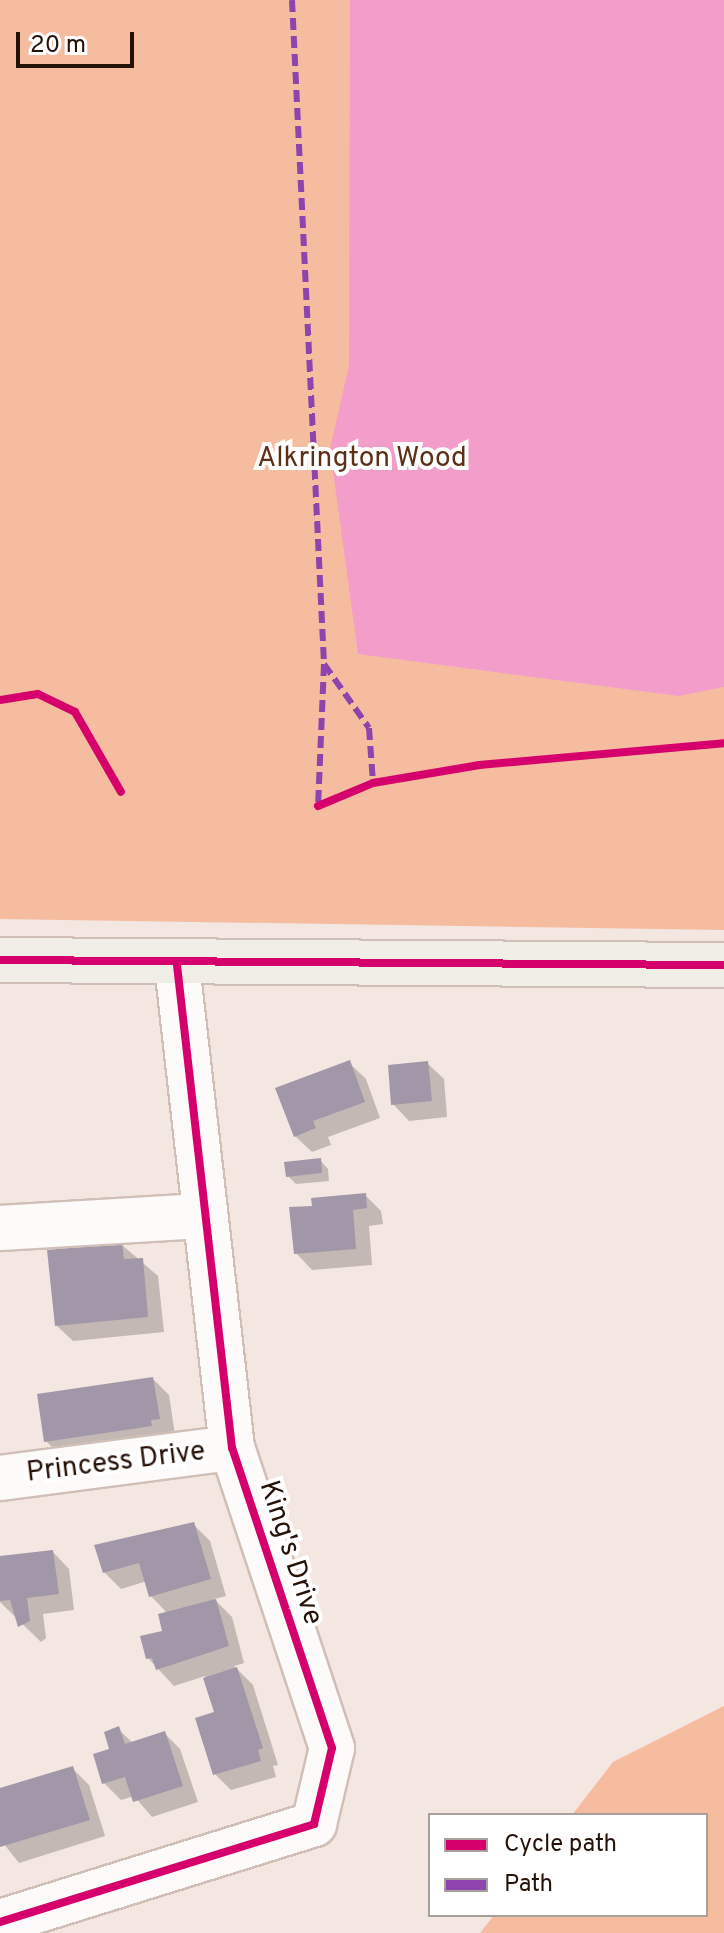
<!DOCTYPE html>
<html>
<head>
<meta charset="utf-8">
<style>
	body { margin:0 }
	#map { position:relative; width:724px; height:1933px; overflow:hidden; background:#f4e6e0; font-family:Overpass,sans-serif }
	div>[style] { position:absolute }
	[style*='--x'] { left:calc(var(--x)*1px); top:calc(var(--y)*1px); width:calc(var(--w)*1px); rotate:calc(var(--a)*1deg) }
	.forest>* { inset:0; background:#f6bca0 }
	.water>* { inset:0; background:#f39dca }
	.shadow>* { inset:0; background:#0003 }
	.building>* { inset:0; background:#a197a8 }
	.roads { filter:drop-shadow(2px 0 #d0bfb7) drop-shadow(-2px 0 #d0bfb7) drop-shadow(0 2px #d0bfb7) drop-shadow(0 -2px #d0bfb7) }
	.minor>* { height:44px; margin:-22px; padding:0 22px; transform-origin:22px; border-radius:22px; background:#fdfbfa }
	.major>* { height:44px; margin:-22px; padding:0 22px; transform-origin:22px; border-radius:22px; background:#f1eee8 }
	.quiet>* { height:6px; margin-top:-3px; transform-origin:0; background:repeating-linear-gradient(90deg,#8e44ad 0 12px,transparent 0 18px) }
	.cycleway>* { height:8px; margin:-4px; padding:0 4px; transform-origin:4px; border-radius:4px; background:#d6006c }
	span { translate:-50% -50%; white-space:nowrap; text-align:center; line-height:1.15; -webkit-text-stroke:8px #fff; paint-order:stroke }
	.park-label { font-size:28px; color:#5d2f17 }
	.street-label { font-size:28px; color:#251107 }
	.legend { position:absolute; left:428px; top:1813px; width:280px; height:104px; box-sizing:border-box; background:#fff; border:2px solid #a8a09c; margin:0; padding:10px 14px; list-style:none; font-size:24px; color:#251107 }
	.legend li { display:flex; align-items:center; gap:16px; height:40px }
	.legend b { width:40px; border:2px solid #a8a09c }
	.scale { position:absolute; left:16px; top:32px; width:118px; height:36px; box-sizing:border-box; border:4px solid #251107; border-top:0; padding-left:10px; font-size:24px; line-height:28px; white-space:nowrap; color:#251107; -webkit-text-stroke:6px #fff; paint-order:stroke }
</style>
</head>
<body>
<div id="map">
	<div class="forest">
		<div style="clip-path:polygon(0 0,724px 0,724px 930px,0 919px)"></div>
		<div style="clip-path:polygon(724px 1706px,724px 1933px,480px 1933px,494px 1915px,706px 1915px,706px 1815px,572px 1815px,613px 1762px)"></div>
	</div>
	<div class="water">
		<div style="clip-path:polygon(350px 0,724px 0,724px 687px,679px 696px,358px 654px,330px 449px,349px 365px)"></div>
	</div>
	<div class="shadow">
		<div style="clip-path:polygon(349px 1063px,366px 1079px,380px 1118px,328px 1137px,331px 1145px,312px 1152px,295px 1136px)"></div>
		<div style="clip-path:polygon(427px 1063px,444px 1079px,447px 1117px,409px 1121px,393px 1104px)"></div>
		<div style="clip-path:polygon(320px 1160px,328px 1169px,329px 1181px,296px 1184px,288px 1176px)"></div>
		<div style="clip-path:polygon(365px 1195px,381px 1211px,383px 1224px,369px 1226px,372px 1265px,312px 1270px,296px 1253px,314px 1208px)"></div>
		<div style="clip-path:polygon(122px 1245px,158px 1276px,164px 1332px,73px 1341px,56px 1325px)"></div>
		<div style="clip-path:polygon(153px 1379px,169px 1395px,175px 1435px,63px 1458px,46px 1441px)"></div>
		<div style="clip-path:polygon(194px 1525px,210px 1541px,226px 1596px,214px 1599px,232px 1617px,244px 1663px,234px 1666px,253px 1685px,278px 1765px,273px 1766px,276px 1777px,231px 1790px,215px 1774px,217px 1713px,205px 1676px,174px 1686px,148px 1658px,165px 1632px,168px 1614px,151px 1596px,147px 1581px,121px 1589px,104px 1572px,97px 1546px)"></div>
		<div style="clip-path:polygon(53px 1552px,69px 1569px,74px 1610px,43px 1614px,46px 1638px,41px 1642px,0 1602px,0 1559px)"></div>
		<div style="clip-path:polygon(118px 1729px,133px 1743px,164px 1733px,180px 1749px,198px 1802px,152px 1817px,134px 1796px,121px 1800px,104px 1783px)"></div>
		<div style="clip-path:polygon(72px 1768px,89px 1785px,105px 1836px,19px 1863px,0 1839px,0 1791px)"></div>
	</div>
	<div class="building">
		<div style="clip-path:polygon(350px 1060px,365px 1102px,313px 1121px,316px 1128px,294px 1137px,275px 1088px)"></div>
		<div style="clip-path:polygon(428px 1061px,432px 1101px,391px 1105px,388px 1065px)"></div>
		<div style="clip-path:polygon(321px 1158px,322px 1173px,286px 1177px,284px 1162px)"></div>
		<div style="clip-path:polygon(366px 1193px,367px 1208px,353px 1210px,356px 1249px,294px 1254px,289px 1207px,312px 1206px,311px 1198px)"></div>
		<div style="clip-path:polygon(122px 1243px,124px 1259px,143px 1258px,148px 1317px,55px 1326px,47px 1250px)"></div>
		<div style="clip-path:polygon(153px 1377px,160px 1419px,151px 1420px,152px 1426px,44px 1442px,37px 1394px)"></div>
		<div style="clip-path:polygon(194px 1522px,211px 1579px,149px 1597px,139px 1563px,103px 1573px,94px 1545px)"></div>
		<div style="clip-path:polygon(53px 1550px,59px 1594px,27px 1598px,30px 1621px,18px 1627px,10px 1600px,0 1601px,0 1556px)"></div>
		<div style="clip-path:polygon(216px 1599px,229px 1646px,156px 1670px,152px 1658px,146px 1659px,140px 1636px,162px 1631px,158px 1614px)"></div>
		<div style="clip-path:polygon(237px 1667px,263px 1748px,258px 1750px,261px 1761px,213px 1775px,195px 1718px,214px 1712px,203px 1678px)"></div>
		<div style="clip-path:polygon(119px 1726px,125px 1744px,165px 1731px,183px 1786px,133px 1802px,125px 1777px,102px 1784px,93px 1754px,109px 1749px,104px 1732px)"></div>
		<div style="clip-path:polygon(73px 1766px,90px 1820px,0 1847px,0 1788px)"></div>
	</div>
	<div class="roads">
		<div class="minor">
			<div style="--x:0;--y:1228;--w:205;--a:-3.4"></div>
			<div style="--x:0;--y:1478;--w:234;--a:-7.4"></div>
			<div style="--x:0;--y:1922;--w:329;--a:-17.3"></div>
			<div style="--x:314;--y:1824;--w:78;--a:-76.7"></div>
			<div style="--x:332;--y:1748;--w:316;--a:-108.4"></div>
			<div style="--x:232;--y:1448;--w:488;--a:-96.5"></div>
		</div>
		<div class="major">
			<div style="--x:0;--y:960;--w:724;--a:0.4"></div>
		</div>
	</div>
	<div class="quiet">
		<div style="--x:292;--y:0;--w:665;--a:87.24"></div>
		<div style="--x:324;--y:664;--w:142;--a:92.4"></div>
		<div style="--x:324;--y:664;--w:78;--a:54.9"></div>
		<div style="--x:369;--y:728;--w:55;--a:85.8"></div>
	</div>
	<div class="cycleway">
		<div style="--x:0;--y:700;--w:38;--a:-9"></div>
		<div style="--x:38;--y:694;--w:41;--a:25.9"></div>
		<div style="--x:75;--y:712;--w:92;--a:60.1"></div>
		<div style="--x:318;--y:806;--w:60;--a:-22.7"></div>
		<div style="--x:373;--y:783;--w:108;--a:-9.6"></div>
		<div style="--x:479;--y:765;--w:246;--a:-5.1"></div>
		<div style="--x:0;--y:960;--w:724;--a:0.4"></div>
		<div style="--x:0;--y:1922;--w:329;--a:-17.3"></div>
		<div style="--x:314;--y:1824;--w:78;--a:-76.7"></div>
		<div style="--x:332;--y:1748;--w:316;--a:-108.4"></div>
		<div style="--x:232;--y:1448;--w:488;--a:-96.5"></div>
	</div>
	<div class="park-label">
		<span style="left:362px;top:459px">Alkrington Wood</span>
	</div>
	<div class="street-label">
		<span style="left:116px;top:1463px;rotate:-7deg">Princess Drive</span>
		<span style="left:290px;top:1553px;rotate:72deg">King's Drive</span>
	</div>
	<ul class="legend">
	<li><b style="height:10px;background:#d6006c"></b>Cycle path</li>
	<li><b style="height:10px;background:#8e44ad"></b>Path</li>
	</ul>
	<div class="scale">20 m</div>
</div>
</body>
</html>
